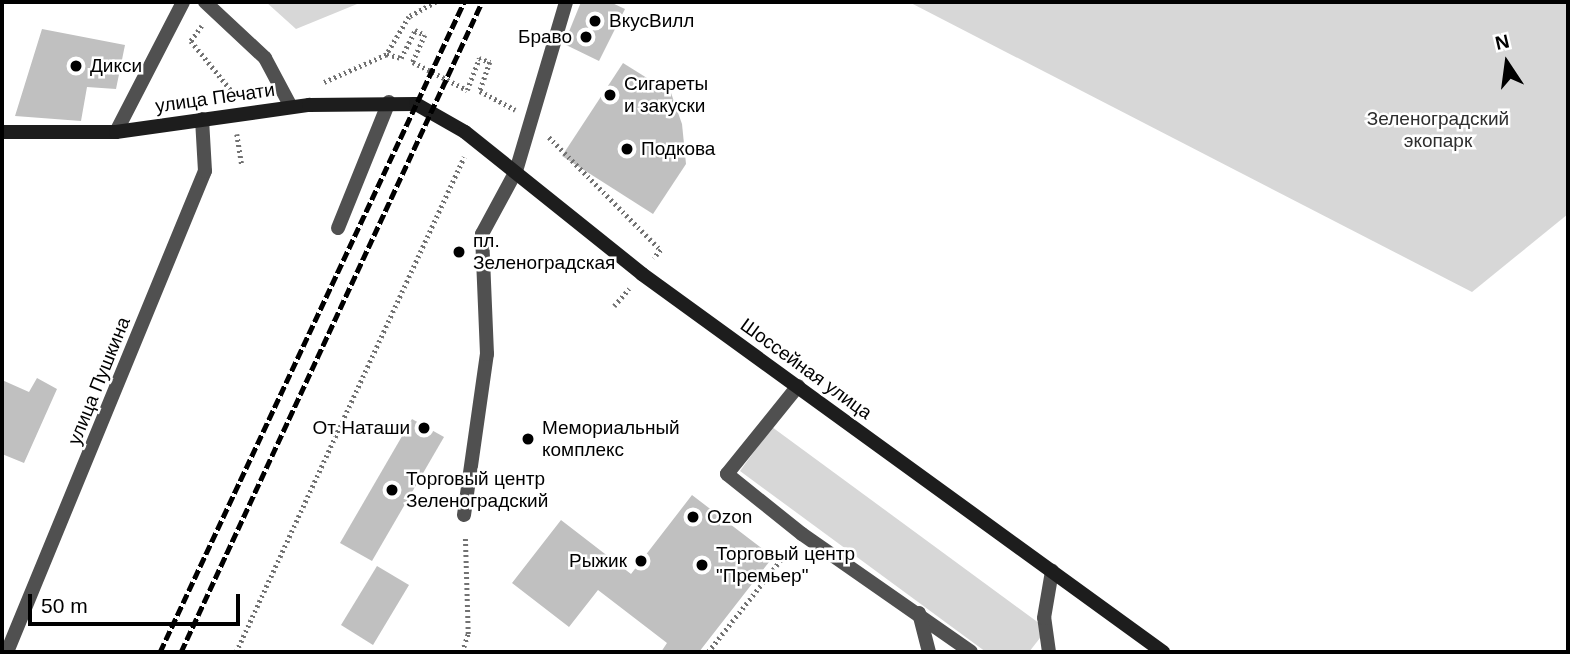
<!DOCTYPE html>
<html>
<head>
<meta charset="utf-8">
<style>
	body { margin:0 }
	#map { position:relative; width:1570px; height:654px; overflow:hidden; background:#fff; font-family:Arial,sans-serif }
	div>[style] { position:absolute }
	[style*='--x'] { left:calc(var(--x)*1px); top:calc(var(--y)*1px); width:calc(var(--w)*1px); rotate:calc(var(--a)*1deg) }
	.green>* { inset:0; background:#d7d7d7 }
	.building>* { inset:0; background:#c0c0c0 }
	.path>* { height:4.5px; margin-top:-2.25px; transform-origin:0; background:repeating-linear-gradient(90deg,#727272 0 2px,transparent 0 5.5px) }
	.lane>* { height:14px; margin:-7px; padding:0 7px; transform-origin:7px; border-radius:7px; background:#505050 }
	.street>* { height:14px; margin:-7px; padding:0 7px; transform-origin:7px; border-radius:7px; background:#505050 }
	.secondary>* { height:14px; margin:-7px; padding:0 7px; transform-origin:7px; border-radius:7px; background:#1d1d1d }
	.rail>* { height:5px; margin-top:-2.5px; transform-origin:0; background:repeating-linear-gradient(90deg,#000 0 10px,transparent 0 13.5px) }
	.dots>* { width:19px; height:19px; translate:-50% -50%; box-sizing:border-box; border:4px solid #fff; border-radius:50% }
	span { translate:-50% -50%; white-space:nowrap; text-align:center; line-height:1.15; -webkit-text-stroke:5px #fff; paint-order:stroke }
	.poi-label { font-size:19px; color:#000 }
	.left { translate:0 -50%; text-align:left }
	.right { translate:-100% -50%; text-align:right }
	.street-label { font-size:19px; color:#000 }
	.park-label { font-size:19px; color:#2e2e2e }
	.frame { position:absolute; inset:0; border:4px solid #000; pointer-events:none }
	.north { position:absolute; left:1472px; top:28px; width:70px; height:70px; -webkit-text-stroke:5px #fff; paint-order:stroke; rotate:347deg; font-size:19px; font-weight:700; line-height:28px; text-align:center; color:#000 }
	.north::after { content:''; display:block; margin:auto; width:24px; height:32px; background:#000; clip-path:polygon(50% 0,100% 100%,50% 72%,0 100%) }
	.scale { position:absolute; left:28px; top:594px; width:212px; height:32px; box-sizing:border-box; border:4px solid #000; border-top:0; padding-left:9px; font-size:21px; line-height:24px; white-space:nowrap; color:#000; -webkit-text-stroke:5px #fff; paint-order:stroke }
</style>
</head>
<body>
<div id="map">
	<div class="green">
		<div style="clip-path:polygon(266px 2px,362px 2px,296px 29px)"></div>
		<div style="clip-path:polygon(909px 2px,1568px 2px,1568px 214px,1472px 292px)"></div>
		<div style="clip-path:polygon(772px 427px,1047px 629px,1029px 652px,986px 652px,740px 471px)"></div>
	</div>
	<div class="building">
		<div style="clip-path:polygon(581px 2px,610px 2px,625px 9px,599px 61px,564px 44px)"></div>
		<div style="clip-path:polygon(42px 29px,125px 45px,116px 89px,87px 87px,81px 121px,15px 116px)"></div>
		<div style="clip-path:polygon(623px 63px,671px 93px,682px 124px,686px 164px,653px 214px,562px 156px)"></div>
		<div style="clip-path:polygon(37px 378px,57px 389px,24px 463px,2px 454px,2px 380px,29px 392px)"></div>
		<div style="clip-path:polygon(412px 419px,444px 437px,372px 561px,340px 543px)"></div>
		<div style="clip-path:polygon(692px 495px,773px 557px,699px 652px,661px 652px,667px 643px,598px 590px,569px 627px,512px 583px,561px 520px,631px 574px)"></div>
		<div style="clip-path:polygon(377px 566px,409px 585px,373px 645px,341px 625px)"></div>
	</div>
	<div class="path">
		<div style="--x:436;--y:2;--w:31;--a:151"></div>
		<div style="--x:409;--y:17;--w:43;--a:120.7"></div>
		<div style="--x:387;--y:54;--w:15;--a:16"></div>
		<div style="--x:401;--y:58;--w:31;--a:-63"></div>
		<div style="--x:415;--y:30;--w:11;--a:27"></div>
		<div style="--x:425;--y:35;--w:30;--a:114"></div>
		<div style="--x:413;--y:62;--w:61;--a:27.4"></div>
		<div style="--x:467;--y:90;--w:34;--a:-69"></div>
		<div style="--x:479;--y:58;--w:12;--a:20"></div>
		<div style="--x:490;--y:62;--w:31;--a:109"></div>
		<div style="--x:480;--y:91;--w:40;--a:28"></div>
		<div style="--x:202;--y:26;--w:19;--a:126"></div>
		<div style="--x:191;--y:41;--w:68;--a:50.9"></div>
		<div style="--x:324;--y:82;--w:69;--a:-24"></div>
		<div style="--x:237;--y:134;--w:30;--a:81"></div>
		<div style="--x:549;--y:137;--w:159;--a:45.3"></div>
		<div style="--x:661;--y:250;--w:11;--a:131"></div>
		<div style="--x:614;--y:306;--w:23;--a:-49"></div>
		<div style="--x:236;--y:652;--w:545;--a:-65.27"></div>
		<div style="--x:462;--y:652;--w:19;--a:-72"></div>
		<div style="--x:468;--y:634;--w:99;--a:-91.7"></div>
		<div style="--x:708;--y:652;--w:132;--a:-51.7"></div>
	</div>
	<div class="lane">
		<div style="--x:116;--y:132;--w:146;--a:-62.7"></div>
		<div style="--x:338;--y:228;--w:136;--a:-68"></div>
		<div style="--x:798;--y:386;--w:113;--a:128.9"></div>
		<div style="--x:727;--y:474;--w:96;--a:38.7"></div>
		<div style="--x:802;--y:534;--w:206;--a:34.9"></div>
		<div style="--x:464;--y:515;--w:163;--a:-81.9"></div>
		<div style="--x:487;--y:354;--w:120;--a:-92.4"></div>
		<div style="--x:482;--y:234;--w:72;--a:-61.6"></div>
		<div style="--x:919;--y:613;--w:40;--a:75.6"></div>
		<div style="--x:1049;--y:652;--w:34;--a:-98"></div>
		<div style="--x:1044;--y:618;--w:48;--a:-80.3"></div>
	</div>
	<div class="street">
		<div style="--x:205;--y:2;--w:82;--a:43"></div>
		<div style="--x:265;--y:58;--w:55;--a:62"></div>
		<div style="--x:516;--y:171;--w:176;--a:-73.5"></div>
		<div style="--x:7;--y:652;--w:520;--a:-67.63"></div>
		<div style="--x:205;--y:171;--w:52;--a:-93.3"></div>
	</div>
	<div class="secondary">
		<div style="--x:2;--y:132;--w:114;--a:0"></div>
		<div style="--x:116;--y:132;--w:195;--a:-8"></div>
		<div style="--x:309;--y:105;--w:107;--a:-0.5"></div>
		<div style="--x:416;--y:104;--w:56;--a:29.7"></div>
		<div style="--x:465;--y:132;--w:227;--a:38.7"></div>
		<div style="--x:642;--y:274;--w:644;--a:35.96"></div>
	</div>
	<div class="rail">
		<div style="--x:160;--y:652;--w:718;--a:-64.93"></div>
		<div style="--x:181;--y:652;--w:716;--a:-65.15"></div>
	</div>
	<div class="dots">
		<div style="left:595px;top:21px;background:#000"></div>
		<div style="left:586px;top:37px;background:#000"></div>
		<div style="left:76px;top:66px;background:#000"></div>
		<div style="left:610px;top:95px;background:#000"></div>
		<div style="left:627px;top:149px;background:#000"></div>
		<div style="left:459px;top:252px;background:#000"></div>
		<div style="left:424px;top:428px;background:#000"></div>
		<div style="left:528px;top:439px;background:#000"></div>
		<div style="left:392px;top:490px;background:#000"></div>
		<div style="left:693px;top:517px;background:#000"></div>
		<div style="left:641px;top:561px;background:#000"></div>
		<div style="left:702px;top:565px;background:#000"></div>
	</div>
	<div class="poi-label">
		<span class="left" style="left:609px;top:21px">ВкусВилл</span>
		<span class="right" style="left:572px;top:37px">Браво</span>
		<span class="left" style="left:90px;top:66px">Дикси</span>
		<span class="left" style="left:624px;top:95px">Сигареты<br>и закуски</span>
		<span class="left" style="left:641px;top:149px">Подкова</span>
		<span class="left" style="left:473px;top:252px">пл.<br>Зеленоградская</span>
		<span class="right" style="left:410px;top:428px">От Наташи</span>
		<span class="left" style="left:542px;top:439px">Мемориальный<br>комплекс</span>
		<span class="left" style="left:406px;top:490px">Торговый центр<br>Зеленоградский</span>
		<span class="left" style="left:707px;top:517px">Ozon</span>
		<span class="left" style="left:716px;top:565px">Торговый центр<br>"Премьер"</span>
		<span class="right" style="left:627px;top:561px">Рыжик</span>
	</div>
	<div class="street-label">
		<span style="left:215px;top:98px;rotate:-8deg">улица Печати</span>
		<span style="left:806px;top:369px;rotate:36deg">Шоссейная улица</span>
		<span style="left:99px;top:381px;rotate:-68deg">улица Пушкина</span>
	</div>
	<div class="park-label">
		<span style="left:1438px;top:130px">Зеленоградский<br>экопарк</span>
	</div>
	<div class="frame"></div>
	<div class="north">N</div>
	<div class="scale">50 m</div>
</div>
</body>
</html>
